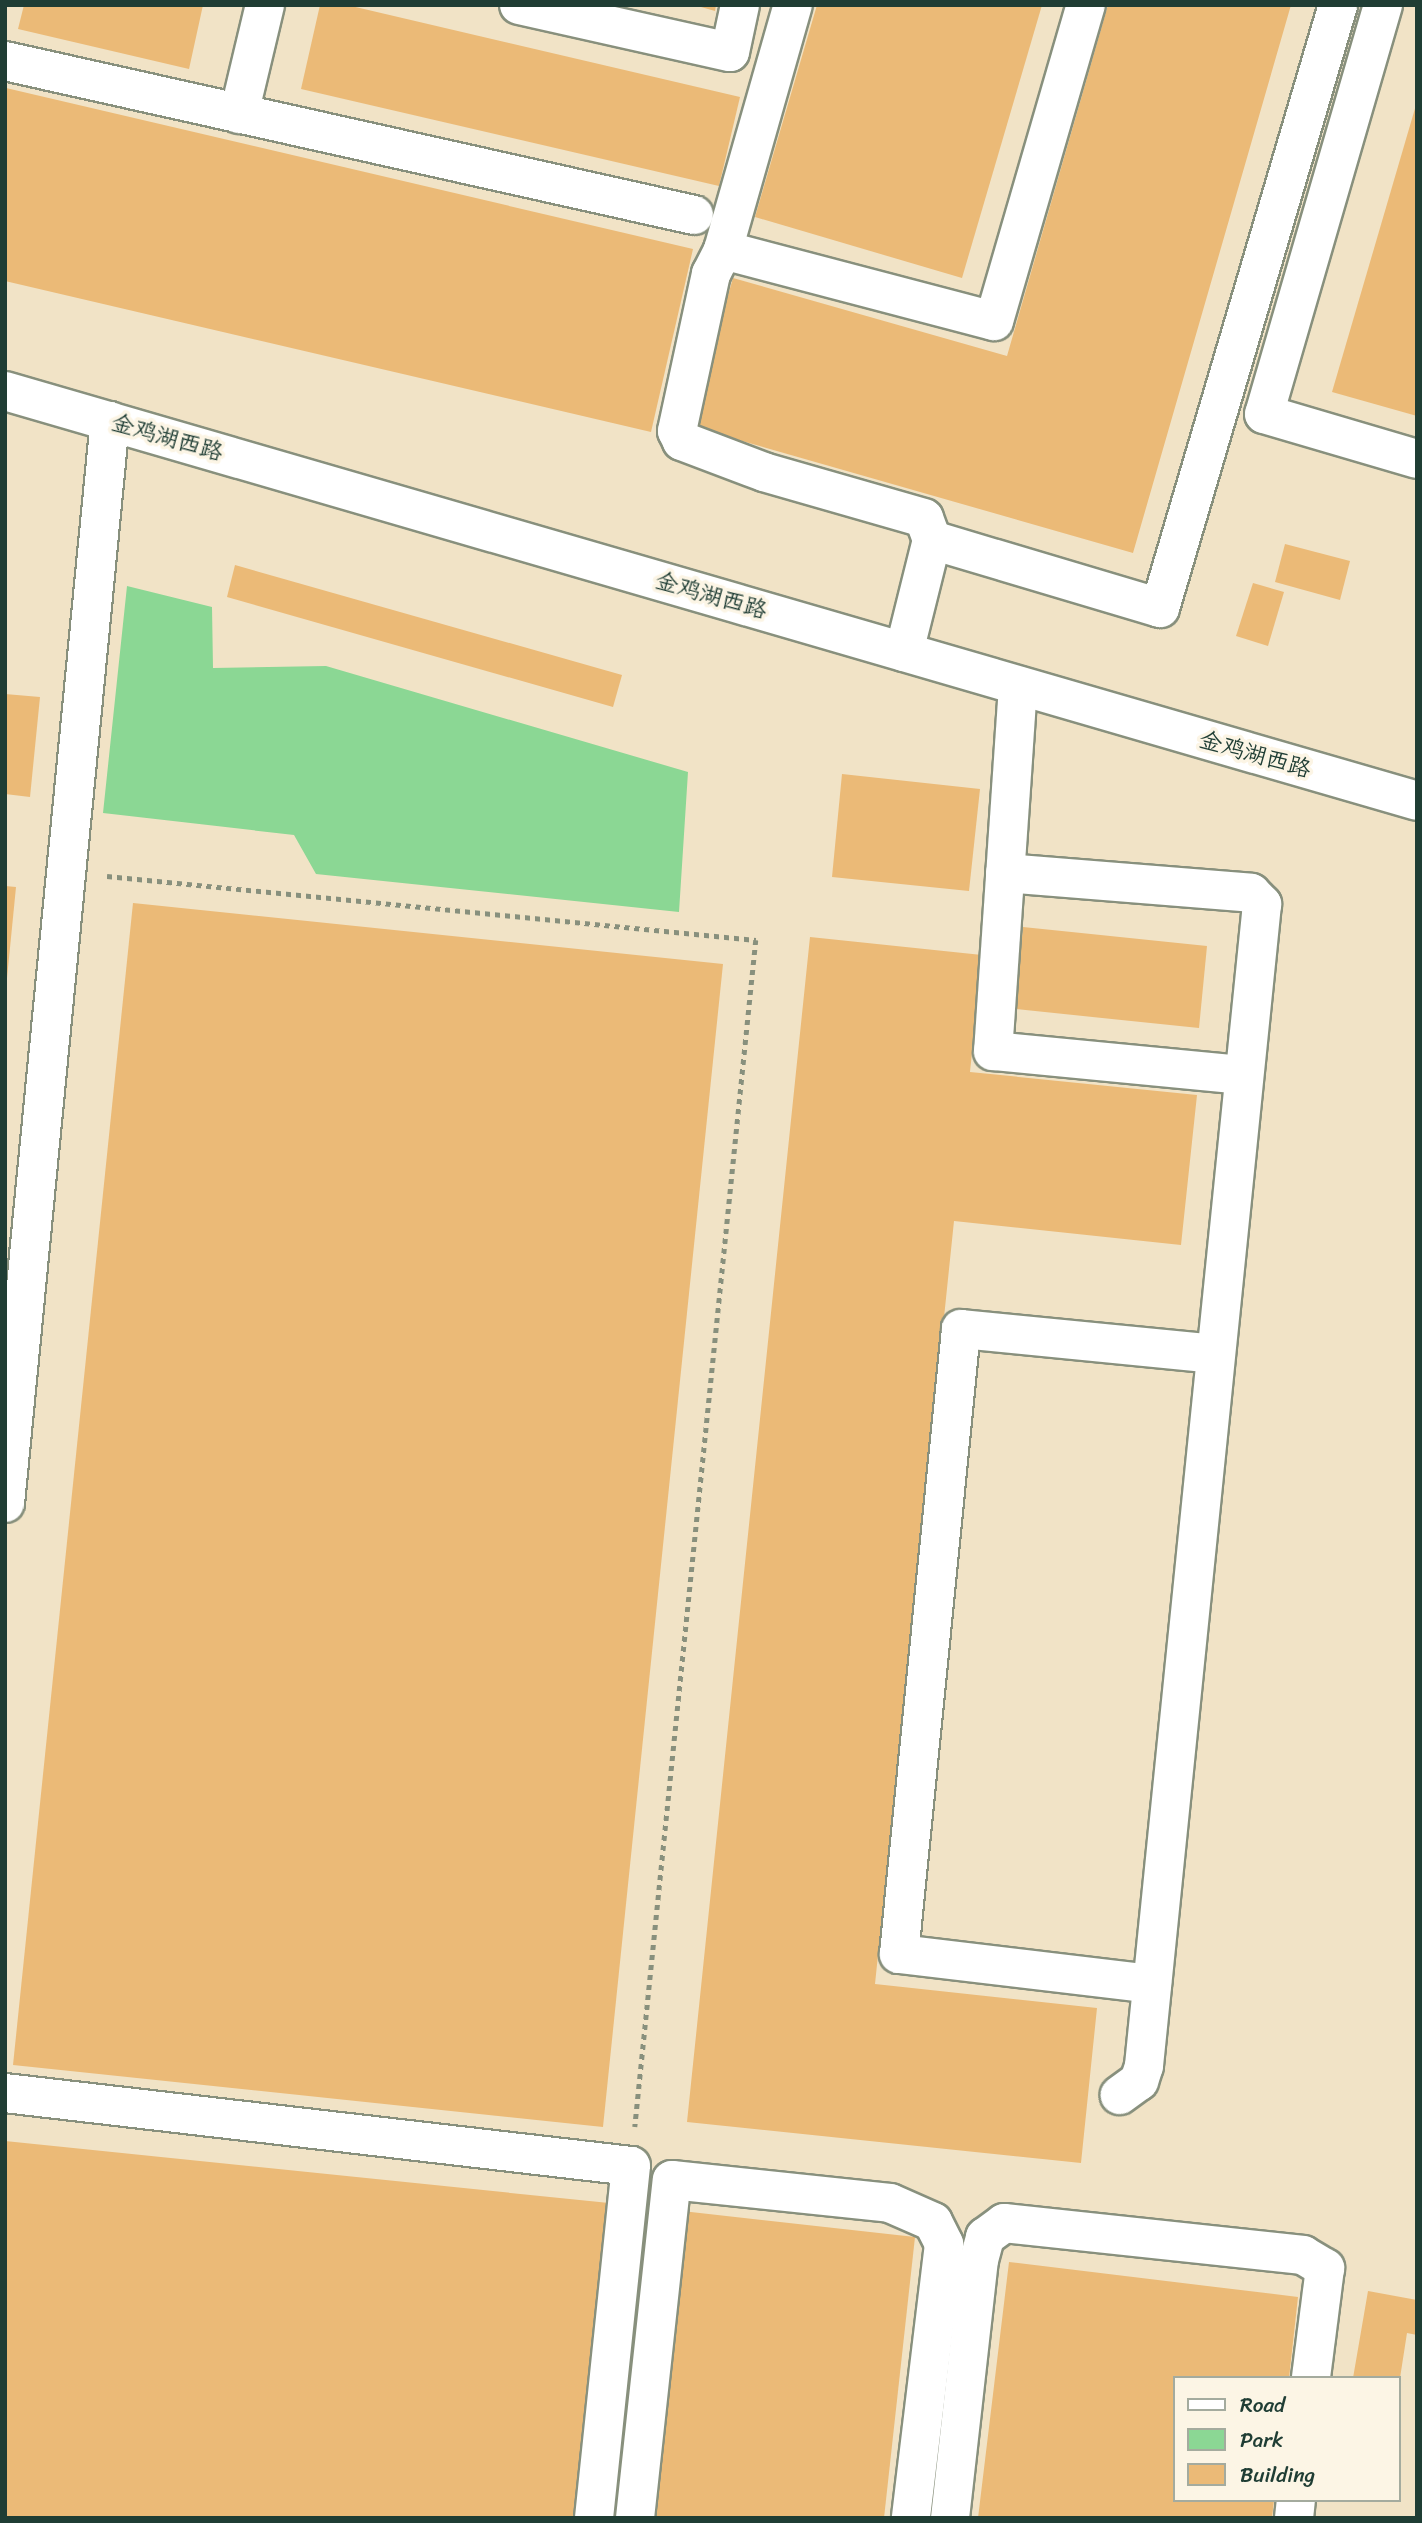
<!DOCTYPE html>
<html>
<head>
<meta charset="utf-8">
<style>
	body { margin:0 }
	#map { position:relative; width:1422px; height:2523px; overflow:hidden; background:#f1e3c6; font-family:Sriracha,"LXGW WenKai TC",sans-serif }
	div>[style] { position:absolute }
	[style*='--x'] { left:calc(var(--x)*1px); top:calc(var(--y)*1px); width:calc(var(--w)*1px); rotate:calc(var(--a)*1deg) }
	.green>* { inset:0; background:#8bd794 }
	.building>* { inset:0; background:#ebba77 }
	.path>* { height:4.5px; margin-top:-2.25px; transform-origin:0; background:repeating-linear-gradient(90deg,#88907d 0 5px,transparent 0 10px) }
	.roads { filter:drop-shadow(2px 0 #88907d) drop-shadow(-2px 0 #88907d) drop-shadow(0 2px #88907d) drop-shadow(0 -2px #88907d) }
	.minor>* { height:38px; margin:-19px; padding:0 19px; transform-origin:19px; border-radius:19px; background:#fff }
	span { translate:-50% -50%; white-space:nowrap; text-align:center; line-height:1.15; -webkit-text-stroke:7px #fcf5e5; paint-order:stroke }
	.street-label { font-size:23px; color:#1f3d34 }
	.frame { position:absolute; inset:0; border:7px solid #1f3d34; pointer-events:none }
	.legend { position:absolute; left:1173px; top:2376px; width:228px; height:126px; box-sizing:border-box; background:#fcf5e5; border:2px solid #a4ab9e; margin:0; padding:9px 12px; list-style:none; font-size:21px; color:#1f3d34 }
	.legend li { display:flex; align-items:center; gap:14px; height:35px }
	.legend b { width:35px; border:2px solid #a4ab9e }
</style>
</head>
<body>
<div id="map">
	<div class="green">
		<div style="clip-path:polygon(127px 586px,212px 607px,213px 668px,326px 666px,688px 772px,679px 912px,316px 874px,294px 835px,103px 813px)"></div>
	</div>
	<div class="building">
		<div style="clip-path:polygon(24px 5px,203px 5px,189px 69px,18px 29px)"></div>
		<div style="clip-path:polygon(320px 5px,347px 5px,740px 97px,719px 186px,301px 89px)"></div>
		<div style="clip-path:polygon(694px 5px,716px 5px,715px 11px)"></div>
		<div style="clip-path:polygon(817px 5px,1042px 5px,962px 278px,755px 217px)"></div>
		<div style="clip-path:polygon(1108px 5px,1291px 5px,1133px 553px,690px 426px,733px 278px,1007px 356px)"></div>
		<div style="clip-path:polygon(6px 88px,693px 249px,651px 432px,5px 281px)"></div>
		<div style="clip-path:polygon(1416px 105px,1417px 105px,1417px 416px,1332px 392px)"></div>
		<div style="clip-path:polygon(1285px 544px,1350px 561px,1340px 600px,1275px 582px)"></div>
		<div style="clip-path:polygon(235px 565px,622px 675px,613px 707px,227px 597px)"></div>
		<div style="clip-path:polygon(1253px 583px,1284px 592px,1268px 646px,1236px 636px)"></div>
		<div style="clip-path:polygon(5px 694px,40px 697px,30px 797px,5px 794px)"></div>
		<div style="clip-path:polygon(842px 774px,980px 789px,969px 891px,832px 877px)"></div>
		<div style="clip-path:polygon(5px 886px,16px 887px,7px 978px,5px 978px)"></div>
		<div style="clip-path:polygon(133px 903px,723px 964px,603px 2127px,13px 2065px)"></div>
		<div style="clip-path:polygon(1023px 927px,1207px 946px,1199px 1028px,1015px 1009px)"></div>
		<div style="clip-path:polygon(810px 937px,982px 955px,970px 1072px,1197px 1095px,1181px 1245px,954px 1221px,875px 1984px,1097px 2008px,1081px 2163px,687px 2122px)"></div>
		<div style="clip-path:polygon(5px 2141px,609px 2203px,577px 2518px,5px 2518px)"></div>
		<div style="clip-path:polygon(682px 2211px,915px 2237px,884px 2518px,648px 2518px)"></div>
		<div style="clip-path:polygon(1009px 2262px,1298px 2297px,1289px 2378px,1175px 2378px,1175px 2500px,1274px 2500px,1272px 2518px,978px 2518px)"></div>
		<div style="clip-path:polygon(1368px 2291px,1417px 2300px,1417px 2335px,1407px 2333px,1400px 2378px,1353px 2378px)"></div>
	</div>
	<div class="path">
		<div style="--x:107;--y:876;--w:652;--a:5.63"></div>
		<div style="--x:756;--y:940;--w:1193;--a:95.82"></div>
	</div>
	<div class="roads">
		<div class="minor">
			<div style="--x:519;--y:5;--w:216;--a:12.6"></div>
			<div style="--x:730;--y:52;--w:48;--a:-78"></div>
			<div style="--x:1383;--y:5;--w:426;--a:106.2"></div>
			<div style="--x:1264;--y:414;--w:159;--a:16.4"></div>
			<div style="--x:5;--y:61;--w:706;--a:12.6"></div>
			<div style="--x:239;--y:114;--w:112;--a:-76.6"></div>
			<div style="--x:723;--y:250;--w:255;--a:-74.1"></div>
			<div style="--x:5;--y:391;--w:1470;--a:16.19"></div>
			<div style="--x:932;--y:540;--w:23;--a:-110"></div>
			<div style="--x:924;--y:518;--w:166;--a:-164"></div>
			<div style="--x:764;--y:472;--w:88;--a:-159.3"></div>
			<div style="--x:682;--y:441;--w:11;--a:-117"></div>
			<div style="--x:677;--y:431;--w:161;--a:-77.8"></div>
			<div style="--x:711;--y:274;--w:27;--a:-63"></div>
			<div style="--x:723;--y:250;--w:280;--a:14.7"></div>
			<div style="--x:994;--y:321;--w:329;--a:-73.8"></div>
			<div style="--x:904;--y:652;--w:115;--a:-76"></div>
			<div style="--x:932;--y:540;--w:238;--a:16.6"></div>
			<div style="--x:1160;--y:608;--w:629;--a:-73.55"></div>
			<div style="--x:1018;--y:686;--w:366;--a:93.9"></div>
			<div style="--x:993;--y:1051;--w:251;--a:5.5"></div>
			<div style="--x:1005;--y:873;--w:247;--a:4.6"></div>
			<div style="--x:1251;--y:893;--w:16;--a:45"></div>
			<div style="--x:1262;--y:904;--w:1168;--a:95.8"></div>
			<div style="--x:1144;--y:2066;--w:16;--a:108"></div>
			<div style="--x:1139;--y:2081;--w:24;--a:144"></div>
			<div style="--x:5;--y:1503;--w:1087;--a:-84.46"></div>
			<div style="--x:1152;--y:1984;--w:255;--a:-173.2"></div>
			<div style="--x:899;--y:1954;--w:628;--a:-84.33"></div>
			<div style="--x:961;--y:1329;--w:255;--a:5.6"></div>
			<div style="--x:5;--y:2093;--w:630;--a:6.65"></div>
			<div style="--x:631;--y:2166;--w:354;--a:96"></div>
			<div style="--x:635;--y:2518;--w:340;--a:-83.8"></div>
			<div style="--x:672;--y:2180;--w:219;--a:6"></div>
			<div style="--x:890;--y:2203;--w:47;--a:23.8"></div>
			<div style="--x:933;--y:2222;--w:25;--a:63"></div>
			<div style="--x:944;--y:2244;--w:276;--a:96.9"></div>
			<div style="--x:950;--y:2518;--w:260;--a:-83.6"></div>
			<div style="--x:979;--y:2260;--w:24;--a:-75"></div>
			<div style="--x:985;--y:2237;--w:24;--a:-36"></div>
			<div style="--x:1004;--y:2223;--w:301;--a:6.1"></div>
			<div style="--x:1303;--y:2255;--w:26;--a:31"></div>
			<div style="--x:1325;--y:2268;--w:111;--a:97.3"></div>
			<div style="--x:1294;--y:2518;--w:18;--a:-84"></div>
		</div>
	</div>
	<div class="street-label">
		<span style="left:167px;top:438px;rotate:16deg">金鸡湖西路</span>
		<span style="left:711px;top:596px;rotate:16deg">金鸡湖西路</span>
		<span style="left:1255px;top:755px;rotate:16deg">金鸡湖西路</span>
	</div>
	<div class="frame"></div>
	<ul class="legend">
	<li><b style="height:9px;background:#fff"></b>Road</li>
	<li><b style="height:19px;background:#8bd794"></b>Park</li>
	<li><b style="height:19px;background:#ebba77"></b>Building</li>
	</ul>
</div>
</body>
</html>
